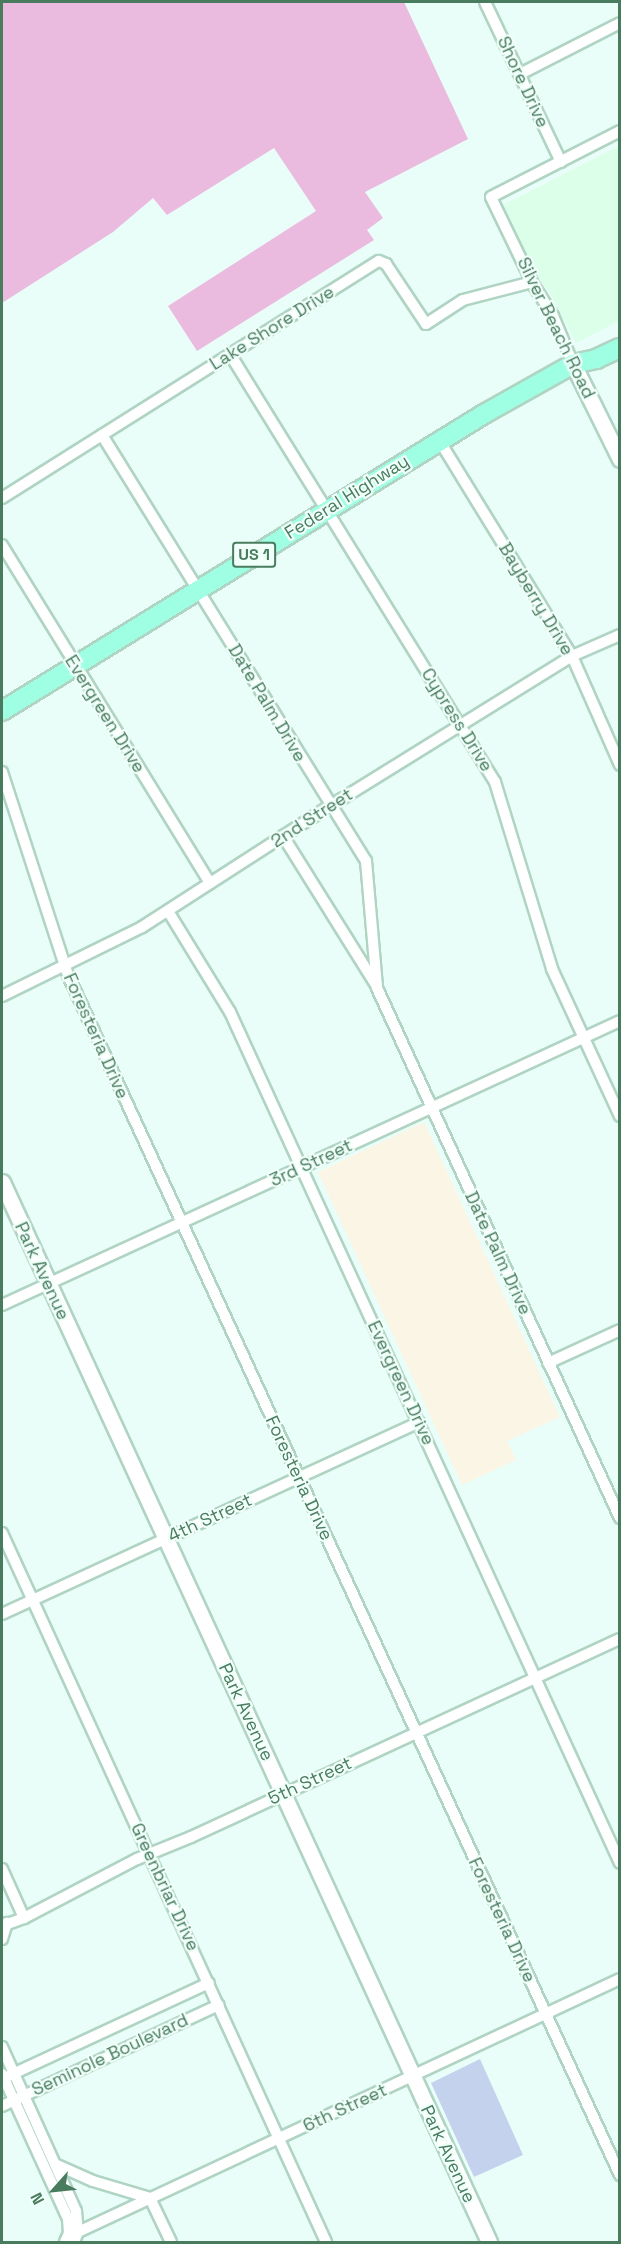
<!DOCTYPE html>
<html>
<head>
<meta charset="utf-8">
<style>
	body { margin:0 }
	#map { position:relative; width:621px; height:2244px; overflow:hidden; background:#e9fef8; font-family:"Space Grotesk",sans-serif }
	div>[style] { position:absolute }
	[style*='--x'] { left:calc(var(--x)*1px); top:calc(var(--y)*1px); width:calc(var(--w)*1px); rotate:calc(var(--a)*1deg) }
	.commercial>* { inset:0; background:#dcffe9 }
	.education>* { inset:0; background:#fbf5e5 }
	.green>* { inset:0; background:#c5d2ee }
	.water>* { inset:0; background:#eabbdf }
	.roads { filter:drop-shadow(2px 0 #b0d4c3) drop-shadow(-2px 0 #b0d4c3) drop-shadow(0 2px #b0d4c3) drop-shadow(0 -2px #b0d4c3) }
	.street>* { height:10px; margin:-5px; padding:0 5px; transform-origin:5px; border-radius:5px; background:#fff }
	.secondary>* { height:15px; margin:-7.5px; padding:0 7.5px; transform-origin:7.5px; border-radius:7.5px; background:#fff }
	.primary>* { height:18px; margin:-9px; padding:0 9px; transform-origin:9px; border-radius:9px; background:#9fffe3 }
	span { translate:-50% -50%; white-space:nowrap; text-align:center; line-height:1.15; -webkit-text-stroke:4.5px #f1fffb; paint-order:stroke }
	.shield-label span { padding:2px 4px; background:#f1fffb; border:2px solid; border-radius:4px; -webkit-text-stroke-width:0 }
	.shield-label { font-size:16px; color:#497c5f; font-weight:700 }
	.street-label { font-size:18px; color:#497c5f }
	.frame { position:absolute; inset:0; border:3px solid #497c5f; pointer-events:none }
	.north { position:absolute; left:24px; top:2160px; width:60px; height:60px; -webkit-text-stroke:4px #f1fffb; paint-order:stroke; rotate:243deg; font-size:16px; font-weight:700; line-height:24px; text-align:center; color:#497c5f }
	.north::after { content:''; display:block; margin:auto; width:21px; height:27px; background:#497c5f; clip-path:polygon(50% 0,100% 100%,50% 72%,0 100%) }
</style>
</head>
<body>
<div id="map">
	<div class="commercial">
		<div style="clip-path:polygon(619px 146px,619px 321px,576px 343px,550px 293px,537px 275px,503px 205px)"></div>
	</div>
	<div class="education">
		<div style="clip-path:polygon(424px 1122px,560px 1417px,507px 1441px,516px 1460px,462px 1485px,318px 1172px)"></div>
	</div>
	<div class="green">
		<div style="clip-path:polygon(480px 2059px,523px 2155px,474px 2177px,431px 2083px)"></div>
	</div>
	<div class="water">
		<div style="clip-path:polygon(2px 2px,404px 2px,468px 139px,365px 192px,383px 218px,367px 230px,374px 240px,197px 351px,168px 306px,316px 211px,274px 148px,167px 215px,153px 198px,113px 232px,2px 303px)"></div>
	</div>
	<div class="roads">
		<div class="street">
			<div style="--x:485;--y:2;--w:177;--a:64.6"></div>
			<div style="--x:520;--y:74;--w:112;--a:-27"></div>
			<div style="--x:230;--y:354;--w:503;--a:58.24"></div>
			<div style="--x:495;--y:782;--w:195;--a:73"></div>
			<div style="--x:552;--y:969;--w:162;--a:65.2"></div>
			<div style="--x:573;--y:364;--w:52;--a:-112.6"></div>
			<div style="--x:553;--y:316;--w:40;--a:-122"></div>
			<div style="--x:532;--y:282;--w:94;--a:-115.8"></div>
			<div style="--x:491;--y:197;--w:145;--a:-27.1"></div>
			<div style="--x:102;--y:435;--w:501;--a:58.21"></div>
			<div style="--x:366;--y:861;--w:127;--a:85"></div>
			<div style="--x:377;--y:988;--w:583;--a:65.37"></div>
			<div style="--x:439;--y:440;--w:254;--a:58.4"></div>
			<div style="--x:572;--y:656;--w:119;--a:66.2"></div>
			<div style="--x:2;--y:498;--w:445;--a:-32.2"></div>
			<div style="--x:379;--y:261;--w:8;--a:23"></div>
			<div style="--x:386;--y:264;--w:72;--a:56.3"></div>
			<div style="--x:426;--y:324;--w:44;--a:-33"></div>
			<div style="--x:463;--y:300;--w:71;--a:-14.6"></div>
			<div style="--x:2;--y:545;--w:397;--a:58.4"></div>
			<div style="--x:2;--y:772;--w:213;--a:72"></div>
			<div style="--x:68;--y:975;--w:1321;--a:65.3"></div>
			<div style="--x:283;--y:836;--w:176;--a:58"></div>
			<div style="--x:168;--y:911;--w:119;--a:58.5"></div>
			<div style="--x:230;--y:1012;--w:936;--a:65.38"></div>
			<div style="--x:2;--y:996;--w:156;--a:-26.2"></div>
			<div style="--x:142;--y:927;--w:224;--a:-32.8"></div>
			<div style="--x:330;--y:806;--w:285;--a:-31.8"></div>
			<div style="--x:572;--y:656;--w:52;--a:-23.6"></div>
			<div style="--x:2;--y:1305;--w:680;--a:-24.68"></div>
			<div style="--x:548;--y:1363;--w:79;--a:-24.6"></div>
			<div style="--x:2;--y:1533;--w:780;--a:65.44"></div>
			<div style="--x:2;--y:1614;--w:459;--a:-24.7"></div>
			<div style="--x:2;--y:1869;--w:54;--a:65.8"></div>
			<div style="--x:2;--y:1926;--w:23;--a:-20"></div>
			<div style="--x:24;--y:1918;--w:127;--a:-27.6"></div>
			<div style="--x:137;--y:1859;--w:58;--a:-22.2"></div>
			<div style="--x:191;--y:1837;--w:472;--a:-24.8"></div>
			<div style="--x:2;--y:1939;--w:17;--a:-73"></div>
			<div style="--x:2;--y:2047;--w:180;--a:65.7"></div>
			<div style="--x:76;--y:2211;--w:21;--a:85"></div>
			<div style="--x:78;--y:2232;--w:11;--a:112"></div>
			<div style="--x:2;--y:2074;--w:159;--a:65.5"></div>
			<div style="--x:68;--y:2219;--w:14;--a:86"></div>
			<div style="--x:69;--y:2233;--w:10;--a:114"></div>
			<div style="--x:2;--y:2079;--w:228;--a:-24.9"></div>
			<div style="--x:2;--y:2106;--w:239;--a:-25"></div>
			<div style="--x:57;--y:2165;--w:39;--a:24"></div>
			<div style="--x:93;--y:2181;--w:59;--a:16.6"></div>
			<div style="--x:150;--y:2198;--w:49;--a:64.5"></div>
			<div style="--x:69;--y:2233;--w:9;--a:-6"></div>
			<div style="--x:78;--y:2232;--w:598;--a:-25.02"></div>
		</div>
		<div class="secondary">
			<div style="--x:573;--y:364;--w:106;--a:63.7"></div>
			<div style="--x:2;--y:1182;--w:1167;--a:65.32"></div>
		</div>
		<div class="primary">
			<div style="--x:2;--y:711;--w:566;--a:-31.64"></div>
			<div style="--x:484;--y:414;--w:102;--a:-29.3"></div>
			<div style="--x:573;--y:364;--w:24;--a:-12"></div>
			<div style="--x:596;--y:359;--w:26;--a:-25"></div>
		</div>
	</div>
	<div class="shield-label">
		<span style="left:254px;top:555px">US 1</span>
	</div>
	<div class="street-label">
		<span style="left:523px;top:82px;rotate:65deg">Shore Drive</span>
		<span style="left:272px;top:328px;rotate:-32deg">Lake Shore Drive</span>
		<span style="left:556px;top:328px;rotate:64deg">Silver Beach Road</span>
		<span style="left:347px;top:497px;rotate:-32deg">Federal Highway</span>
		<span style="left:536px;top:599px;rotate:59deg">Bayberry Drive</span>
		<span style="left:267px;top:703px;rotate:59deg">Date Palm Drive</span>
		<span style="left:105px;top:714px;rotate:58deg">Evergreen Drive</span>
		<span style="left:457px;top:720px;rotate:58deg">Cypress Drive</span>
		<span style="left:312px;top:818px;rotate:-33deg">2nd Street</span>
		<span style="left:96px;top:1036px;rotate:66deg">Foresteria Drive</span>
		<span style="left:311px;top:1163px;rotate:-25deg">3rd Street</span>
		<span style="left:498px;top:1253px;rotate:65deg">Date Palm Drive</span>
		<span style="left:42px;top:1271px;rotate:65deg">Park Avenue</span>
		<span style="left:401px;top:1383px;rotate:65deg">Evergreen Drive</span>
		<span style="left:299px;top:1478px;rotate:65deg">Foresteria Drive</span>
		<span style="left:210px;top:1518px;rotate:-25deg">4th Street</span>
		<span style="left:246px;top:1712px;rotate:65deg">Park Avenue</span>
		<span style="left:310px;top:1781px;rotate:-25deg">5th Street</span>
		<span style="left:165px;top:1887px;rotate:65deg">Greenbriar Drive</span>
		<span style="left:502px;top:1920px;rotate:65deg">Foresteria Drive</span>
		<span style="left:110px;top:2055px;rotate:-25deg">Seminole Boulevard</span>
		<span style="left:345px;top:2108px;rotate:-25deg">6th Street</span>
		<span style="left:448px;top:2154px;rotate:65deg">Park Avenue</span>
	</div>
	<div class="frame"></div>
	<div class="north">N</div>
</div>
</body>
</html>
